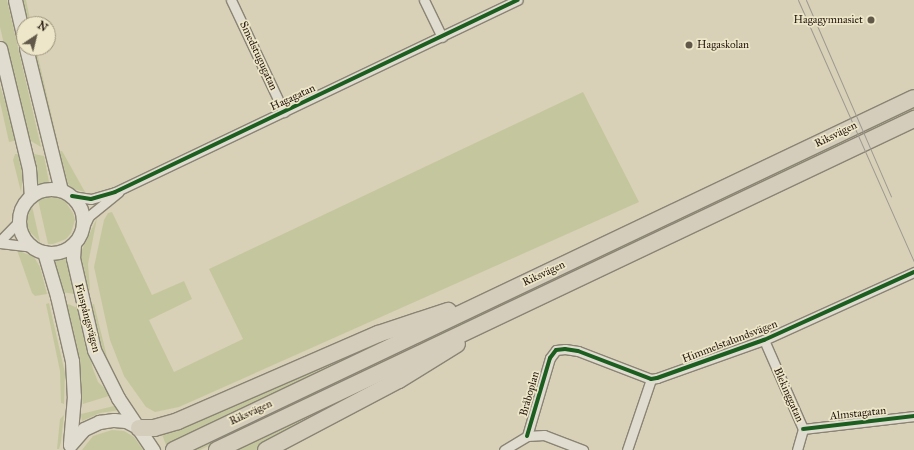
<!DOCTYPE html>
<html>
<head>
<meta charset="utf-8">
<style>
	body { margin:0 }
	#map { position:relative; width:914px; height:450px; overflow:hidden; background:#d8d0b7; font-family:"IM FELL Great Primer",serif }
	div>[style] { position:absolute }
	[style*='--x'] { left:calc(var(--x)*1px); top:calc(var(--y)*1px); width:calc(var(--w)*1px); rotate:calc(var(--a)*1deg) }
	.green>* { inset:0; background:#c4c79d }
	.roads { filter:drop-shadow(1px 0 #8a8475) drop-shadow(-1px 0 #8a8475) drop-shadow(0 1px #8a8475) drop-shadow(0 -1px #8a8475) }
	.street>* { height:9px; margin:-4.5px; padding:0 4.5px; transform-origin:4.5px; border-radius:4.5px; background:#e0ddd0 }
	.secondary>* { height:13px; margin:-6.5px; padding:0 6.5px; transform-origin:6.5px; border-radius:6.5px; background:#e0ddd0 }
	.secondary>.ring { margin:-6.5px; padding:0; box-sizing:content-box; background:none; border:13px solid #e0ddd0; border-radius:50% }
	.highway>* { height:16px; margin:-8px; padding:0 8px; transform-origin:8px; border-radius:8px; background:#d5cdbb }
	.tram>* { height:1px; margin:-0.5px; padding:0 0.5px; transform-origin:0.5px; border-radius:0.5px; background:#9d998f }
	.cycleway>* { height:4px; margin:-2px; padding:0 2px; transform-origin:2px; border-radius:2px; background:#1b5e20 }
	.dots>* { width:11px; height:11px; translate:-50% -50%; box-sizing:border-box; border:2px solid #eee6c8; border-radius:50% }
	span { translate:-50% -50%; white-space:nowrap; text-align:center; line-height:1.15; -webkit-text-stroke:3.5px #eee6c8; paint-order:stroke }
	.poi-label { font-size:11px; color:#23170e }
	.right { translate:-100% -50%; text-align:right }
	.left { translate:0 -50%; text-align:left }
	.street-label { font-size:11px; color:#23170e }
	.north { position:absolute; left:16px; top:16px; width:40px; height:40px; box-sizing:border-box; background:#eee6c8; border:1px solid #9d937e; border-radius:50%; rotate:35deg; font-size:11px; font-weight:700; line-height:16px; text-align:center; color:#23170e }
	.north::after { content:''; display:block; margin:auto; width:14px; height:18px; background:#625849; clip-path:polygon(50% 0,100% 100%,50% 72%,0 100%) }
</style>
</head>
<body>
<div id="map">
	<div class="green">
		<div style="clip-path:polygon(0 0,7px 0,41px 147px,26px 138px,0 27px)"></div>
		<div style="clip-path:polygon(23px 0,26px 0,31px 24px,27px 24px)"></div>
		<div style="clip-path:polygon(33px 48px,36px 48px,58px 143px,54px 144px)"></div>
		<div style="clip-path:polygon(0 86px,18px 140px,9px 142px,0 102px)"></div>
		<div style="clip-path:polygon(583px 92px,639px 202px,179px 407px,155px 412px,146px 407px,124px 376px,110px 340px,94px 267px,104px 220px,108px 213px,112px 212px,152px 295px,184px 281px,192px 299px,149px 320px,174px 372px,243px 339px,209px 269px)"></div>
		<div style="clip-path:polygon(914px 105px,914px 110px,867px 132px,866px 129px)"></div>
		<div style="clip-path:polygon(845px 139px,846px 142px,200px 450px,188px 450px)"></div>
		<div style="clip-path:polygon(62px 151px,85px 192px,73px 189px,67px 183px,57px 152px)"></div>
		<div style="clip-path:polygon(29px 153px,44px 156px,49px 182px,35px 185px)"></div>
		<div style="clip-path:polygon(15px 154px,18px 154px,23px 176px,21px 192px,13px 160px)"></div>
		<div style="clip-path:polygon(52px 196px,65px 201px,73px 213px,75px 220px,71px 233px,66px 239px,53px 244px,48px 244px,38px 200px)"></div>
		<div style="clip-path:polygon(32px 206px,40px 242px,30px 232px,27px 225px,27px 218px)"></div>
		<div style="clip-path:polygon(97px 218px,88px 264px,90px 290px,83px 292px,79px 256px)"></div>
		<div style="clip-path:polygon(17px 250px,34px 257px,40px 267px,47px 294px,35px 296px,32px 293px)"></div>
		<div style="clip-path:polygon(67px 256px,75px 294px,61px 292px,53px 259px)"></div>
		<div style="clip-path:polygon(63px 302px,78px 308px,93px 369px,98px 382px,112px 395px,83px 404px)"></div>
		<div style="clip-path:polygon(49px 303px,65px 373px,64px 404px,61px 403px,60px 371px,46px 304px)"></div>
		<div style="clip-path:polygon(94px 304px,107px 357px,122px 388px,120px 391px,105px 364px,98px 334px,86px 306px)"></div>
		<div style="clip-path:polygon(406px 329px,408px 331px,166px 445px,161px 432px)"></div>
		<div style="clip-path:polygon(420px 360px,259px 450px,231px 450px)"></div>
		<div style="clip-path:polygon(118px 405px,120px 410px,100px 413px,82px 421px,81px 414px)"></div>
		<div style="clip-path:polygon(64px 415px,61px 442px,59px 449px,57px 449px,60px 419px)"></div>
		<div style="clip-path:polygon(112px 430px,124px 431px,134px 437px,143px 450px,82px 450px,93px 436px)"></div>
	</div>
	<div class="roads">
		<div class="street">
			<div style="--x:231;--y:0;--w:124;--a:64.7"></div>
			<div style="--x:424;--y:0;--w:41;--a:64.1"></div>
			<div style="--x:72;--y:196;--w:19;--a:9"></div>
			<div style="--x:91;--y:199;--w:25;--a:-16"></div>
			<div style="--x:115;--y:192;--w:446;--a:-25.5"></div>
			<div style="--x:81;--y:233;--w:19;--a:-65"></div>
			<div style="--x:89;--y:216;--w:38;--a:-39"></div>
			<div style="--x:0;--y:241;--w:28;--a:-46"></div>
			<div style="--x:0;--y:243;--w:34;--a:7"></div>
			<div style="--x:764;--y:340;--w:97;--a:66.3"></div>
			<div style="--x:803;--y:429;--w:22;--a:106"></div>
			<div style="--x:803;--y:429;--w:112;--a:-6.7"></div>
			<div style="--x:527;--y:436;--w:81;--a:-73.6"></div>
			<div style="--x:550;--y:358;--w:10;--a:-53"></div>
			<div style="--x:556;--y:350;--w:9;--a:-6"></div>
			<div style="--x:565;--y:349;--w:13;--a:9"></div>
			<div style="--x:578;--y:351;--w:78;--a:21"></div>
			<div style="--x:651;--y:379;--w:6;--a:-9"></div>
			<div style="--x:657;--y:378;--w:114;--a:-19.6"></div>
			<div style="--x:764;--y:340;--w:165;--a:-24.4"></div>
			<div style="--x:504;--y:450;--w:27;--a:-31"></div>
			<div style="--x:527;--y:436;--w:17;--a:-3"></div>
			<div style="--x:544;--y:435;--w:42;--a:21"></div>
			<div style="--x:627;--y:450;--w:75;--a:-71.3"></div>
		</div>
		<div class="secondary">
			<div style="--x:15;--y:0;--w:40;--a:77"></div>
			<div style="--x:0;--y:48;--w:124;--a:76.5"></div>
			<div style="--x:29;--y:169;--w:26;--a:86"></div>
			<div style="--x:26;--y:48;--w:146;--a:76.2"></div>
			<div class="ring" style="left:19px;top:189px;width:51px;height:51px"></div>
			<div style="--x:74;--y:244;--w:14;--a:94"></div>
			<div style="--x:73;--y:258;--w:94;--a:77.1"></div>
			<div style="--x:94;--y:350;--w:54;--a:63.4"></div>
			<div style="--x:118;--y:398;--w:63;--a:56.1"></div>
			<div style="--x:44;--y:252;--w:46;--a:73.5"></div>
			<div style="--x:57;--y:296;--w:67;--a:77"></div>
			<div style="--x:72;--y:361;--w:35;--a:87"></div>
			<div style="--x:74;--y:396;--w:48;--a:94.8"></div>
			<div style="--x:70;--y:445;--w:21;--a:-49"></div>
			<div style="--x:84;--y:429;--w:17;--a:-25"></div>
			<div style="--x:99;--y:422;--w:15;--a:-8"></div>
			<div style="--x:114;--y:420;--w:12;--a:5"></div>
			<div style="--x:126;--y:421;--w:15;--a:28"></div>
		</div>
		<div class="highway">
			<div style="--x:139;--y:428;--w:15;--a:0"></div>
			<div style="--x:154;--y:428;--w:25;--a:-16"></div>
			<div style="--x:178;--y:421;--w:218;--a:-23.5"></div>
			<div style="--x:378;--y:334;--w:74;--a:-18.2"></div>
			<div style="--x:174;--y:450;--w:819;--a:-25.44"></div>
			<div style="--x:217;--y:450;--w:772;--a:-25.4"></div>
			<div style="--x:266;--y:450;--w:150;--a:-27.8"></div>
			<div style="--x:399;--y:380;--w:68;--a:-31.8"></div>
		</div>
	</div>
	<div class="tram">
		<div style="--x:798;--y:0;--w:287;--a:66.1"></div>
		<div style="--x:806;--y:0;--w:214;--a:66.6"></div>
	</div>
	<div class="cycleway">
		<div style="--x:72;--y:196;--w:19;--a:9"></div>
		<div style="--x:91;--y:199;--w:25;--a:-16"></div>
		<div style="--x:115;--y:192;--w:446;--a:-25.5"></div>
		<div style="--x:803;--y:429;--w:112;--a:-6.7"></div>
		<div style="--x:527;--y:436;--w:81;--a:-73.6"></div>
		<div style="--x:550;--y:358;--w:10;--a:-53"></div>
		<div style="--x:556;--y:350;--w:9;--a:-6"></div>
		<div style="--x:565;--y:349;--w:13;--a:9"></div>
		<div style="--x:578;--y:351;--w:78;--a:21"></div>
		<div style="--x:651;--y:379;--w:6;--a:-9"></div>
		<div style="--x:657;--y:378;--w:114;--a:-19.6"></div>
		<div style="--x:764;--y:340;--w:165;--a:-24.4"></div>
	</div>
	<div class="dots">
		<div style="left:871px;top:20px;background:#625849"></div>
		<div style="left:689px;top:45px;background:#625849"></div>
	</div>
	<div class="poi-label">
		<span class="right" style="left:863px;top:20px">Hagagymnasiet</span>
		<span class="left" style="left:697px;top:45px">Hagaskolan</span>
	</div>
	<div class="street-label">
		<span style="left:258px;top:56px;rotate:65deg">Smedstugugatan</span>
		<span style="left:293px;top:98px;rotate:-25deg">Hagagatan</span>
		<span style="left:836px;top:135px;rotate:-26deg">Riksvägen</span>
		<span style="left:544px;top:274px;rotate:-25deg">Riksvägen</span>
		<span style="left:87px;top:318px;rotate:75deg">Finspångsvägen</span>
		<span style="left:730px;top:342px;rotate:-21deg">Himmelstalundsvägen</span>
		<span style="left:530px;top:394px;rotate:-74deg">Bråboplan</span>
		<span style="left:788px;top:395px;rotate:66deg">Blekinggatan</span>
		<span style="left:251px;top:413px;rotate:-25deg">Riksvägen</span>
		<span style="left:858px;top:414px;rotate:-6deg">Almstagatan</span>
	</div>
	<div class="north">N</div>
</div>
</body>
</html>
